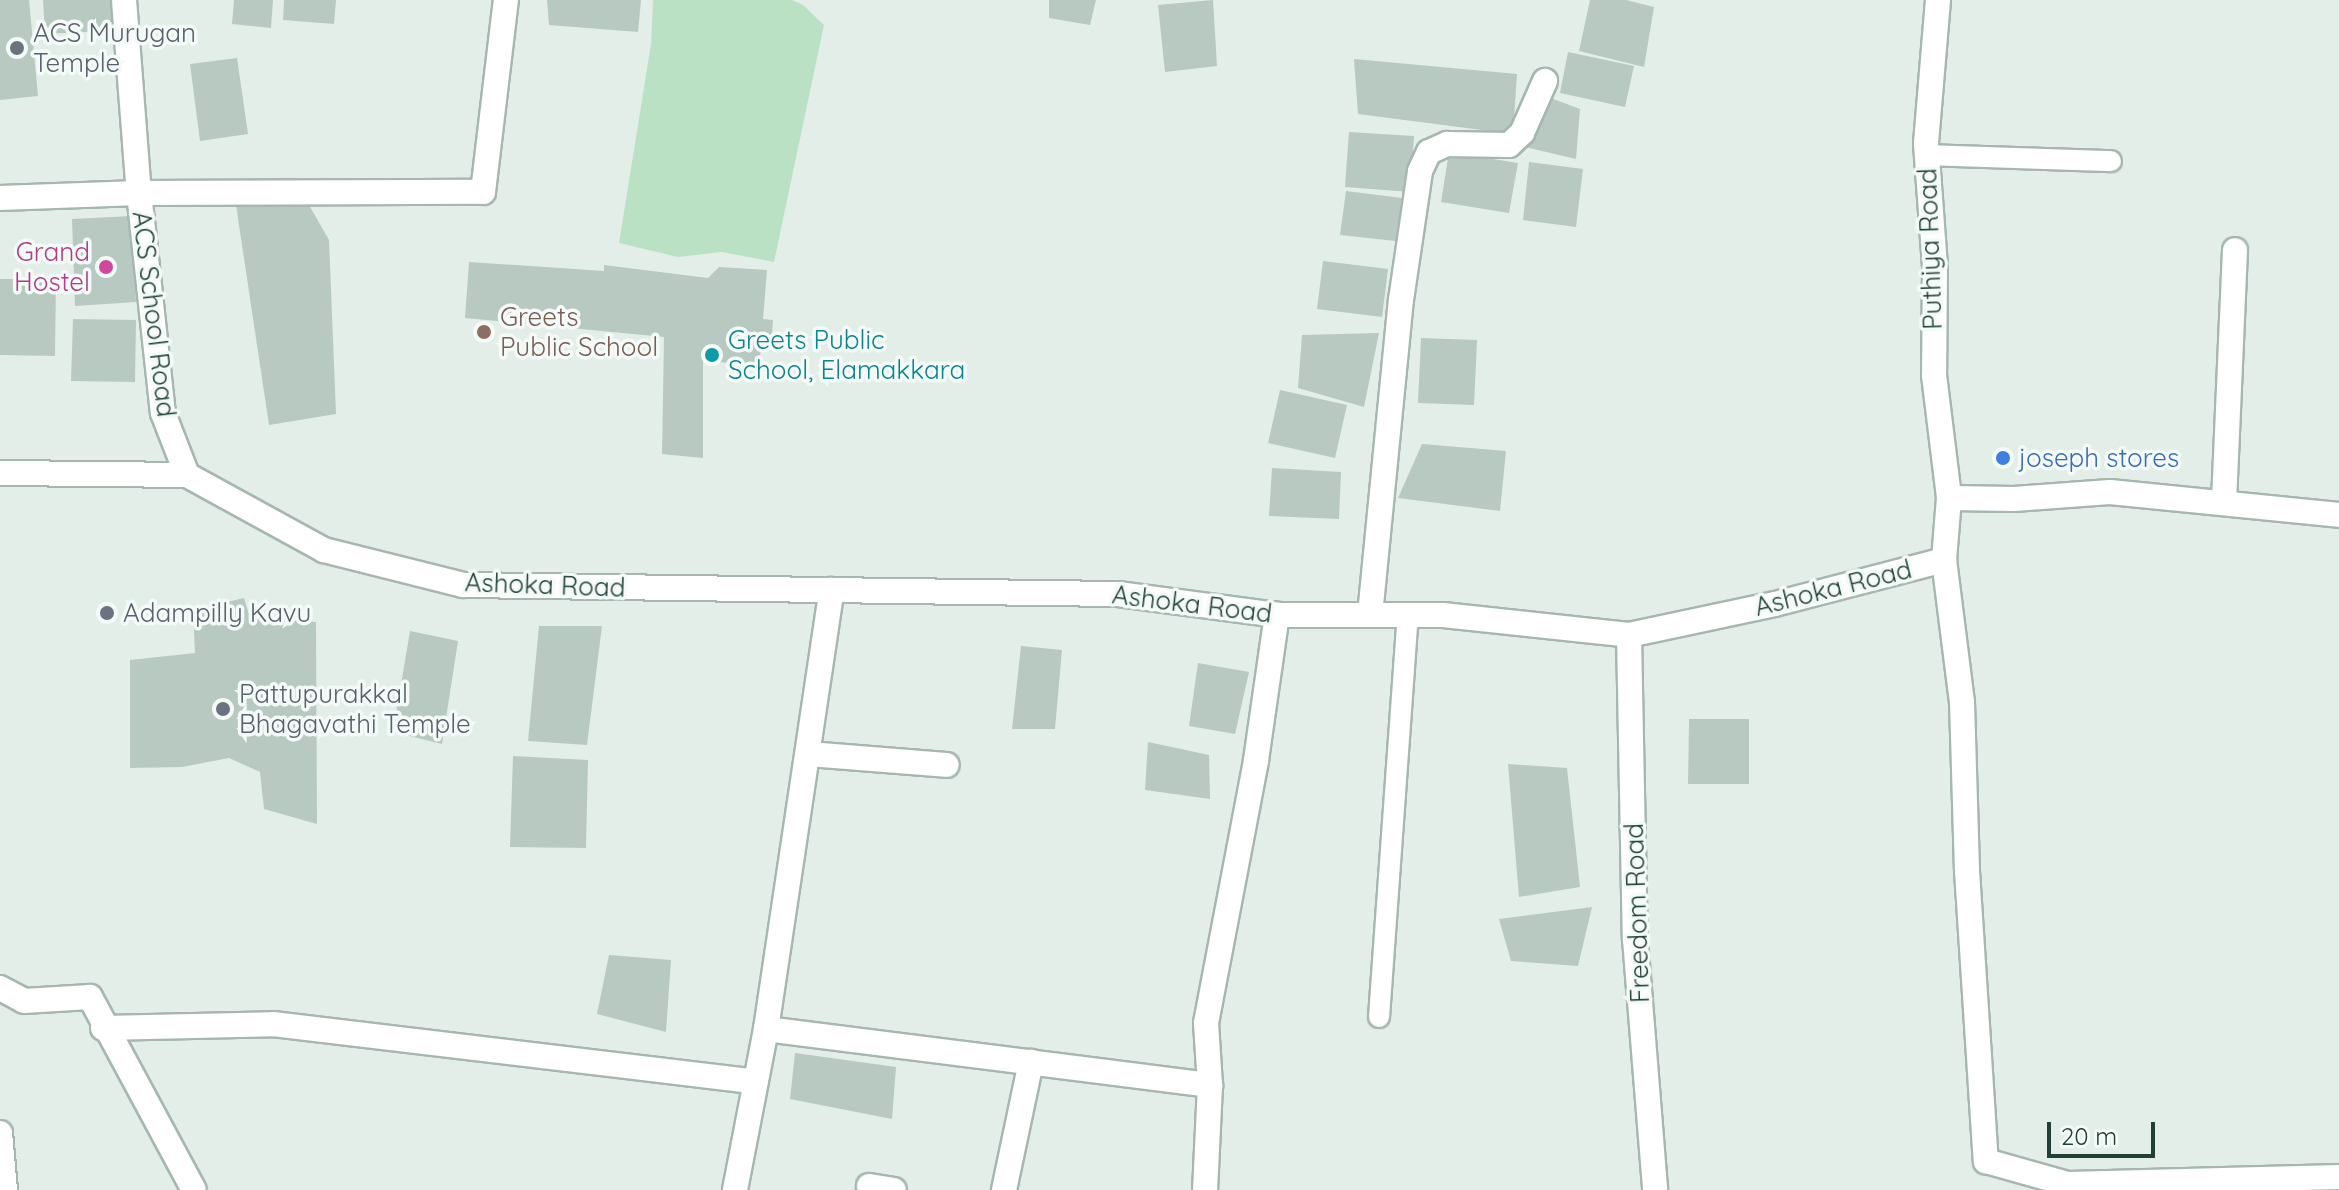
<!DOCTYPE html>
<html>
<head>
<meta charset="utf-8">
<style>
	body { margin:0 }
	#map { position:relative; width:2339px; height:1190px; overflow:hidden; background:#e3eee9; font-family:Quicksand,sans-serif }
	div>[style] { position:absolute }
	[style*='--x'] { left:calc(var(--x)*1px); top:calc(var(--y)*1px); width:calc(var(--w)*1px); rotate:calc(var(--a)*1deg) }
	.green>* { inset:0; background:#bbe1c4 }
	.building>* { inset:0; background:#b8c9c2 }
	.roads { filter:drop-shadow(2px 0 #a5b7b0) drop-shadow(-2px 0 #a5b7b0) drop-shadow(0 2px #a5b7b0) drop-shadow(0 -2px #a5b7b0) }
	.service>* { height:20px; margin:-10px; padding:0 10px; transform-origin:10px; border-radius:10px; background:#fff }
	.minor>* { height:24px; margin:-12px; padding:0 12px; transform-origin:12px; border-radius:12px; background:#fff }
	.dots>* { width:22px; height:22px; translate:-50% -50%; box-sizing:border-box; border:4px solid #f4faf7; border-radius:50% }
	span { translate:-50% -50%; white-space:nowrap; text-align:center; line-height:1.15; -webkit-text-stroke:7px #f4faf7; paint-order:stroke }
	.worship-label { font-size:26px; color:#5b616d }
	.left { translate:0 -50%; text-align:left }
	.street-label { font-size:26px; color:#214138 }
	.hotel-label { font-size:26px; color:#b23c85 }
	.right { translate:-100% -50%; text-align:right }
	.education-label { font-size:26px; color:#785e54 }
	.culture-label { font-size:26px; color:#0d838f }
	.shop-label { font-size:26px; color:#366cbe }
	.scale { position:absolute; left:2047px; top:1122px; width:108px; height:36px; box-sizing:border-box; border:4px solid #214138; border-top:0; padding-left:10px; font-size:24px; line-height:28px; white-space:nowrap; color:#214138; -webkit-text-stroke:6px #f4faf7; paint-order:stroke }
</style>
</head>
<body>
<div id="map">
	<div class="green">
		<div style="clip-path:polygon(653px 0,792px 0,803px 5px,824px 25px,774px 262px,722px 252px,678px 257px,619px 243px,651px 44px)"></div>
	</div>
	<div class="building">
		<div style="clip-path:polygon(0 0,29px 0,38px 96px,0 100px)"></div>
		<div style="clip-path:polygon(43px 0,121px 0,123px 30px,45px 34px)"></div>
		<div style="clip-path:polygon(234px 0,273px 0,271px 28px,232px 24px)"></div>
		<div style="clip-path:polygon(284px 0,336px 0,334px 24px,283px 20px)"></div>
		<div style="clip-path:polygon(547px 0,641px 0,638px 32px,549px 25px)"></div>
		<div style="clip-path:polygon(1049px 0,1096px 0,1090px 25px,1049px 18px)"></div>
		<div style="clip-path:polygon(1213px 0,1217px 66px,1165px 72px,1158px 5px)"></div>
		<div style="clip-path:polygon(1590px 0,1626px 0,1654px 7px,1644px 67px,1579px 51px)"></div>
		<div style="clip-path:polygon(1568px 52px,1634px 66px,1625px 107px,1560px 93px)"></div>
		<div style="clip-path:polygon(237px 58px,248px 134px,200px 141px,190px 64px)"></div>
		<div style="clip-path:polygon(1354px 59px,1517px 74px,1513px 134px,1358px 114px)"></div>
		<div style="clip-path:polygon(1548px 97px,1580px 109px,1576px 159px,1525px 147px)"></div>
		<div style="clip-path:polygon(1349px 132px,1414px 136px,1410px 192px,1345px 187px)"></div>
		<div style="clip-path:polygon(1449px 152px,1518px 163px,1509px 213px,1441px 202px)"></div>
		<div style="clip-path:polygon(1529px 162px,1583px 169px,1576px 227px,1523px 220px)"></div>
		<div style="clip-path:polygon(1346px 191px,1410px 199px,1405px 242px,1340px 235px)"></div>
		<div style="clip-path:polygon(305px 198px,329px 240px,336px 414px,269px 425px,236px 205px)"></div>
		<div style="clip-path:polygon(132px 216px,136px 302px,75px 306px,72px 219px)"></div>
		<div style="clip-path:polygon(1323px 261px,1388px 269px,1382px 317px,1317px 309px)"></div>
		<div style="clip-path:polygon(469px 262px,604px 271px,604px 265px,708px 278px,719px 267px,767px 270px,763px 319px,773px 320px,771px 349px,761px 348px,759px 365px,703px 361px,703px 458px,662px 454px,664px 337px,465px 318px)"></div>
		<div style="clip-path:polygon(0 279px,56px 279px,55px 356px,0 355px)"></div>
		<div style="clip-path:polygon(73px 319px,136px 320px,135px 382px,71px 381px)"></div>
		<div style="clip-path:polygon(1379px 333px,1364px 407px,1298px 388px,1302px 335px)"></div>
		<div style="clip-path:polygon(1421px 338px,1477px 340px,1474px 405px,1418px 403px)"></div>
		<div style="clip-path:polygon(1280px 390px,1347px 405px,1335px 458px,1268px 443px)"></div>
		<div style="clip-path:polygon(1422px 444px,1506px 451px,1500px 511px,1398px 498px)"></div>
		<div style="clip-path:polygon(1272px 468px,1341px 472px,1339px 519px,1269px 516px)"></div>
		<div style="clip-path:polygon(244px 598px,250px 618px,316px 622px,317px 824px,264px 809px,260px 772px,229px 758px,182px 767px,130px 768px,130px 660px,195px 653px,193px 610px)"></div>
		<div style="clip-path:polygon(539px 626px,602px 626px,587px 745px,528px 741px)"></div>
		<div style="clip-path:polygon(410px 631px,458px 641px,442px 744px,393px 732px)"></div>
		<div style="clip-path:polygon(1021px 646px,1062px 650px,1055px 729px,1012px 729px)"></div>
		<div style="clip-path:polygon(1198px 663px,1249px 672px,1235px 734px,1189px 726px)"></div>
		<div style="clip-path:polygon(1689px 719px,1749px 719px,1749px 784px,1688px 784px)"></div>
		<div style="clip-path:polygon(1148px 742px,1209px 755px,1210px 799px,1145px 790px)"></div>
		<div style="clip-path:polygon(513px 756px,588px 760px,586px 848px,510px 847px)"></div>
		<div style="clip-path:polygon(1508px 764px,1567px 768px,1580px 887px,1519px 897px)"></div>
		<div style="clip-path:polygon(1592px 907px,1578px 966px,1511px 961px,1499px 919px)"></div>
		<div style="clip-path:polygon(609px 955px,671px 960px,666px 1032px,597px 1014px)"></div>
		<div style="clip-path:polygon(795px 1053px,896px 1067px,892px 1119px,790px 1099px)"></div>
	</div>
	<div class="roads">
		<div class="service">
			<div style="--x:1927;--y:155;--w:184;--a:1.9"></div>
			<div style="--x:1379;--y:1017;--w:403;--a:-85.9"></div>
		</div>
		<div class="minor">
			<div style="--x:124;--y:0;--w:194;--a:85.6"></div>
			<div style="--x:139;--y:193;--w:344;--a:-0.2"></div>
			<div style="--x:483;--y:192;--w:193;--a:-83.2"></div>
			<div style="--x:1938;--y:0;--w:144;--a:94.8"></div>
			<div style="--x:1926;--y:144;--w:124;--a:85.8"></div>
			<div style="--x:1935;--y:268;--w:107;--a:90.5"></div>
			<div style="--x:1934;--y:375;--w:124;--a:83"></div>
			<div style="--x:0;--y:198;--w:139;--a:-2.1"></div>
			<div style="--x:139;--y:193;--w:221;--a:83.8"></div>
			<div style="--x:163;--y:413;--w:66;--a:68.8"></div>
			<div style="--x:0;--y:473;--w:187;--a:0.6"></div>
			<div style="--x:187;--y:475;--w:156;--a:28.7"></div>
			<div style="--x:324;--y:550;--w:143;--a:14.1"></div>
			<div style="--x:463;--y:585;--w:655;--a:0.79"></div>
			<div style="--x:1118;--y:594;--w:160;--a:7.5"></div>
			<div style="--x:1277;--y:615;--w:166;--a:0"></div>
			<div style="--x:1443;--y:615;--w:187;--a:6.1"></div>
			<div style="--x:1629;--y:635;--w:149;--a:-12"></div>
			<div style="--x:1775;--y:604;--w:175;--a:-14.6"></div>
			<div style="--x:1944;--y:560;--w:62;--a:-85.4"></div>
			<div style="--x:1949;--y:498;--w:65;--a:0.9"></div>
			<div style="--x:2014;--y:499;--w:96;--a:-4.2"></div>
			<div style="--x:2110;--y:492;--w:230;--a:5.7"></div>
			<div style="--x:2224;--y:502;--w:252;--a:-87.5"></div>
			<div style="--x:1944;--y:560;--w:143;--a:82.8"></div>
			<div style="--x:1962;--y:702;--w:169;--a:88.3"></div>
			<div style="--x:1967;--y:871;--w:291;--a:86.3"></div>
			<div style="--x:1986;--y:1161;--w:85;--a:15.7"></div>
			<div style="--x:2068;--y:1184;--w:271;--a:-1.5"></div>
			<div style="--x:1370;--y:615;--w:317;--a:-84.4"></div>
			<div style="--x:1401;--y:300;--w:130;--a:-81.6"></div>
			<div style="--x:1420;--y:171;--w:21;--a:-65"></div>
			<div style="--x:1429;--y:152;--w:20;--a:-24"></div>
			<div style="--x:1447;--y:144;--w:62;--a:0.9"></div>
			<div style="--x:1509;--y:145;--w:18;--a:-43"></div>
			<div style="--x:1522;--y:133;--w:57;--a:-66.1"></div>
			<div style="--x:1629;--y:635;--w:304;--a:88.9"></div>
			<div style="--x:1635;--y:939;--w:252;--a:85.4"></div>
			<div style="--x:808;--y:754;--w:139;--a:4.5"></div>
			<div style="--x:0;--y:988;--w:27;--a:28"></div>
			<div style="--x:24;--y:1001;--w:66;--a:-3.5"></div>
			<div style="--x:90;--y:997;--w:219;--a:61.7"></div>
			<div style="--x:103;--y:1028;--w:170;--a:-1.3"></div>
			<div style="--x:273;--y:1024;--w:486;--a:6.8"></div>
			<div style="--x:766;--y:1029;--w:448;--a:7.2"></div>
			<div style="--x:1210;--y:1085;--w:105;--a:92.7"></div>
			<div style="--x:1210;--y:1085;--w:62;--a:-93.7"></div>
			<div style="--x:1206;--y:1023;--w:268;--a:-79.2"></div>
			<div style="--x:1256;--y:760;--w:147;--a:-81.8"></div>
			<div style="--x:0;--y:1133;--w:57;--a:85"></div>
			<div style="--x:869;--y:1186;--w:25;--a:9"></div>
			<div style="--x:735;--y:1190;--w:164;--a:-79.1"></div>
			<div style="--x:766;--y:1029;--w:444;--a:-81.5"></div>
			<div style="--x:1004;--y:1190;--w:131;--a:-78.1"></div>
		</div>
	</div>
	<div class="dots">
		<div style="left:17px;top:48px;background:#6b7280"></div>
		<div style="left:106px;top:267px;background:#d1479c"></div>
		<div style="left:484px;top:332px;background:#8d6e63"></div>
		<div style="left:712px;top:355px;background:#0f9aa8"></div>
		<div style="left:2003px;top:458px;background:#3f7fe0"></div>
		<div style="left:107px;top:613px;background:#6b7280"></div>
		<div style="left:223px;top:709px;background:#6b7280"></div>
	</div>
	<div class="worship-label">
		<span class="left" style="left:33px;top:48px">ACS Murugan<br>Temple</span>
		<span class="left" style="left:123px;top:613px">Adampilly Kavu</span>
		<span class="left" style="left:239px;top:709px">Pattupurakkal<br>Bhagavathi Temple</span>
	</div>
	<div class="street-label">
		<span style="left:1930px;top:249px;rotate:-92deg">Puthiya Road</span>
		<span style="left:154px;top:314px;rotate:83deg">ACS School Road</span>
		<span style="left:545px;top:585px;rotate:2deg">Ashoka Road</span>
		<span style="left:1833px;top:588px;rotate:-14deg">Ashoka Road</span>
		<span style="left:1192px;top:604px;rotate:7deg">Ashoka Road</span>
		<span style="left:1637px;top:913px;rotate:-92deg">Freedom Road</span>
	</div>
	<div class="hotel-label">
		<span class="right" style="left:90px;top:267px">Grand<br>Hostel</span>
	</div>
	<div class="education-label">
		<span class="left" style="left:500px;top:332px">Greets<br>Public School</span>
	</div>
	<div class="culture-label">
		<span class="left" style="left:728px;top:355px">Greets Public<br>School, Elamakkara</span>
	</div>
	<div class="shop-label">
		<span class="left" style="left:2019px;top:458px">joseph stores</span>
	</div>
	<div class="scale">20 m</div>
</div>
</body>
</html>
